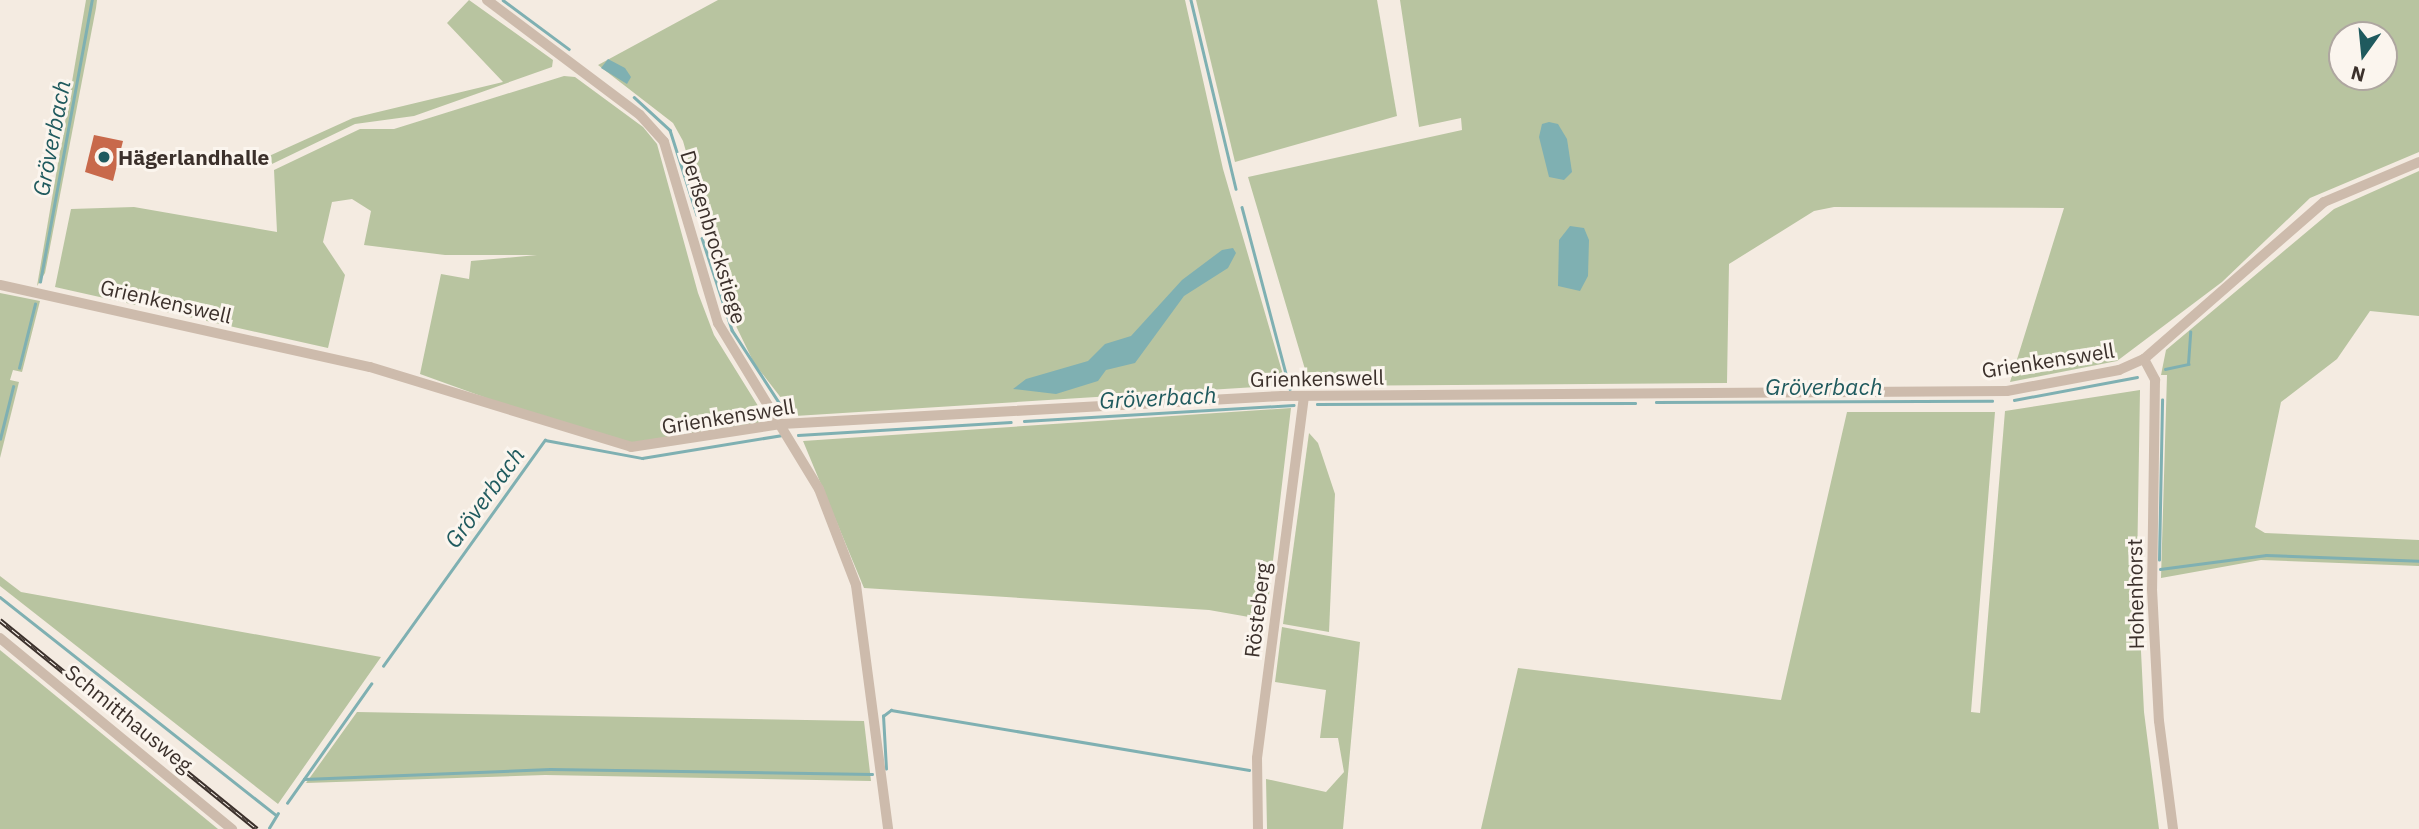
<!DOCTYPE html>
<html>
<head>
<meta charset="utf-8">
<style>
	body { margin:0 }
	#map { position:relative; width:2419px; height:829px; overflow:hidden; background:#f4ebe1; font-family:"IBM Plex Sans",sans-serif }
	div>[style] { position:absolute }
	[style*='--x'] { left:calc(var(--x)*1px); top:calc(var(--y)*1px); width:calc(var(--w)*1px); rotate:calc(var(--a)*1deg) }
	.green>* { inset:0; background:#b8c4a0 }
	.water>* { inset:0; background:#7fb0b2 }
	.stream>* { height:2.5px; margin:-1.25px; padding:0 1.25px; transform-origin:1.25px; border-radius:1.25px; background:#7fb0b2 }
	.building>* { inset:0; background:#c8694b }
	.street>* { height:10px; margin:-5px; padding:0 5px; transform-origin:5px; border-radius:5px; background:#cdbbac }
	.rail>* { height:5px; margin-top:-2.5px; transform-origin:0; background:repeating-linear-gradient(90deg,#fbf5ee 0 8px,#3b302b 0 16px); box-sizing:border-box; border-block:2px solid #3b302b }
	.dots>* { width:19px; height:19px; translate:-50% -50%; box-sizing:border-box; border:4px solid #fbf5ee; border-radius:50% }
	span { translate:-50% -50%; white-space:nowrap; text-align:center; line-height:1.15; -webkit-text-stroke:6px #fbf5ee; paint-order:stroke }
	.poi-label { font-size:21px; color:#3b302b; font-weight:700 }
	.left { translate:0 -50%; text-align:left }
	.street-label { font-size:21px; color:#3b302b }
	.water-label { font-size:23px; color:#1f5a5e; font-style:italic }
	.north { position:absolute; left:2328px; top:21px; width:70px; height:70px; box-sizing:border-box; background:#fbf5ee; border:2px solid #aea6a0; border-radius:50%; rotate:195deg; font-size:19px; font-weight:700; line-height:28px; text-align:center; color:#3b302b }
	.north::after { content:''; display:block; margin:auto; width:24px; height:32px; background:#1f5a5e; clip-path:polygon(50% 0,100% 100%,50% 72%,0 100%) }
</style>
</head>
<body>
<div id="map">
	<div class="green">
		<div style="clip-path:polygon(86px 0,97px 0,96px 8px,45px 273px,37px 286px)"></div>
		<div style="clip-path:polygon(469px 0,553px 60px,552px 67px,414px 116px,355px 124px,272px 164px,269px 156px,353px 118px,503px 82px,447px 23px)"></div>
		<div style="clip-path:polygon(718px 0,1185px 0,1223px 169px,1286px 385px,795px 416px,754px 363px,736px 326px,683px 141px,673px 123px,598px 65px)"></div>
		<div style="clip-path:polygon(1196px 0,1377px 0,1397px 116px,1235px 162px)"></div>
		<div style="clip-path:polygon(evenodd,1400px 0,2419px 0,2419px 152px,2310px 198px,2222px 282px,2117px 361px,2010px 382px,2064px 208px,1834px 207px,1814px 211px,1729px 264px,1727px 383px,1310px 386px,1248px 177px,1462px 130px,1461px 118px,1419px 127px,1400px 0,2342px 35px,2384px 35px,2384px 77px,2342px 77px,2342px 35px)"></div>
		<div style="clip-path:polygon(564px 76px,575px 77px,643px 127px,657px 144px,698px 293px,714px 335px,765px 417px,760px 423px,629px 443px,558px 424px,420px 374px,441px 274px,469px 279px,471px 261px,537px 255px,445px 255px,364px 245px,371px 211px,352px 199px,332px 202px,323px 242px,345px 275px,328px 348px,55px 287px,71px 209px,134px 207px,277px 232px,274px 170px,360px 129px,394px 129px)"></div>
		<div style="clip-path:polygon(2419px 171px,2419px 316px,2370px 311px,2337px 359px,2281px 402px,2255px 527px,2265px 533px,2419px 540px,2419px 566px,2261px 560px,2161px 578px,2167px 375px,2161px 375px,2166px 350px,2334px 209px)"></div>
		<div style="clip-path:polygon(0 293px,40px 301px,22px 372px,13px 370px,10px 380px,19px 382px,0 458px)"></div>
		<div style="clip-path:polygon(2140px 390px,2137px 570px,2144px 712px,2159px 829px,1481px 829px,1518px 668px,1781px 700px,1847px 412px,1995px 412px,1971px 712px,1980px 713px,2005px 411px)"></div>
		<div style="clip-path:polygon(1291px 408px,1266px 620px,1209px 610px,864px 588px,803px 441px)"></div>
		<div style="clip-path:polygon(1309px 433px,1318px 443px,1335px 494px,1329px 632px,1283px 624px)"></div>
		<div style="clip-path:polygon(0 576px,21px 592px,381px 657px,278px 804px,0 586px)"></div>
		<div style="clip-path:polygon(1282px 627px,1360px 642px,1343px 829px,1267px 829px,1266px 779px,1326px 792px,1344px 772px,1338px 738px,1320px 738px,1326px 690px,1275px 682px)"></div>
		<div style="clip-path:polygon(0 650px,218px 829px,0 829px)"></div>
		<div style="clip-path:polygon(357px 712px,864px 721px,871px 781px,545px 775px,306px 783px)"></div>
	</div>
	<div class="water">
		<div style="clip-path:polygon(608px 59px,625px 68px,631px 77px,627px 84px,601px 68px)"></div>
		<div style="clip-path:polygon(1549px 122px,1558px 124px,1567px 139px,1572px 172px,1564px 180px,1549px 177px,1539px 137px,1542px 124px)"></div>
		<div style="clip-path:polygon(1570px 226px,1584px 228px,1589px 240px,1588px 276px,1580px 291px,1558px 286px,1559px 240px)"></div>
		<div style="clip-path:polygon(1222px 250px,1233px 248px,1236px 253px,1228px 268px,1184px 296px,1135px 363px,1106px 370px,1098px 381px,1056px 394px,1013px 389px,1026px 379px,1088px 361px,1105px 344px,1131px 336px,1182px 280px)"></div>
	</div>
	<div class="stream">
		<div style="--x:503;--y:0;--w:82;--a:36.6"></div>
		<div style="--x:1191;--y:0;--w:194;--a:76.6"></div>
		<div style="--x:634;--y:97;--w:49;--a:42.5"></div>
		<div style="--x:670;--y:130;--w:89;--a:72.4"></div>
		<div style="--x:1242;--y:207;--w:188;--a:75.2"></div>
		<div style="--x:702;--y:238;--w:97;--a:71.9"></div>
		<div style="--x:732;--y:330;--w:88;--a:57"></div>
		<div style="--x:40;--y:282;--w:287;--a:-79.6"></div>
		<div style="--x:19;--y:368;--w:66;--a:-76"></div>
		<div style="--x:2165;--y:369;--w:24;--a:-12"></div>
		<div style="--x:2188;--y:364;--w:32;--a:-86"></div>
		<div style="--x:2014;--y:400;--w:125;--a:-10.6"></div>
		<div style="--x:1656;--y:402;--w:336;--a:-0.2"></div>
		<div style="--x:1317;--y:404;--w:318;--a:-0.2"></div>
		<div style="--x:1024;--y:421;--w:270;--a:-3.4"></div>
		<div style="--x:798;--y:435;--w:213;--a:-3.5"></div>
		<div style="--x:0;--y:439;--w:54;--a:-76"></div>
		<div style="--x:2159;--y:560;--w:160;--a:-88.9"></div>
		<div style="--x:2160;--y:569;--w:107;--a:-7.5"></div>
		<div style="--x:2266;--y:555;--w:153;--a:2.2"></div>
		<div style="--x:0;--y:597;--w:352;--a:38.3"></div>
		<div style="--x:383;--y:666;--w:278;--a:-54.4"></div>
		<div style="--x:545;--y:440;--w:99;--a:10.5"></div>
		<div style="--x:642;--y:458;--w:142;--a:-9.3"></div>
		<div style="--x:886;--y:769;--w:53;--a:-93.2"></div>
		<div style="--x:883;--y:716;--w:10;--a:-37"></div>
		<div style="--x:891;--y:710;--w:363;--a:9.5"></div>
		<div style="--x:304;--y:779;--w:246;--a:-2.3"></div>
		<div style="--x:550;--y:769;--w:322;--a:0.9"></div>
		<div style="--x:287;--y:803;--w:146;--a:-54.8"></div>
		<div style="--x:269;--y:828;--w:17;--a:-59"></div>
	</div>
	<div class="building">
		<div style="clip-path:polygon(94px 135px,123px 141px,113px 181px,85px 172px)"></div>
	</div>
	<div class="street">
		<div style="--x:487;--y:0;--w:191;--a:36.9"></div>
		<div style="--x:640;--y:115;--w:36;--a:48"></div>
		<div style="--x:664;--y:142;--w:189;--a:73.4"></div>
		<div style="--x:718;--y:323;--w:194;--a:58.7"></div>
		<div style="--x:819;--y:489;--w:103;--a:68.9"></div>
		<div style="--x:856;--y:585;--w:246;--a:82.5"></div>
		<div style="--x:0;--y:285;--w:379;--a:12.5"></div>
		<div style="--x:370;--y:367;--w:273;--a:17"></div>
		<div style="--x:631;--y:447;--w:153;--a:-8.7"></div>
		<div style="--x:782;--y:424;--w:501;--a:-3.21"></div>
		<div style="--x:1282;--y:396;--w:725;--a:-0.4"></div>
		<div style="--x:2007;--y:391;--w:114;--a:-10.6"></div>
		<div style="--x:2119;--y:370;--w:27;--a:-24"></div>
		<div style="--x:2144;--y:359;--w:239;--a:-41.1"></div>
		<div style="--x:2324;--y:202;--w:103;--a:-22.8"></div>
		<div style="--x:2144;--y:359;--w:24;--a:62"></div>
		<div style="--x:2155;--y:380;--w:209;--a:90.8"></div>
		<div style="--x:2152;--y:589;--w:132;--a:87"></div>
		<div style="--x:2159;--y:721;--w:109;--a:82.6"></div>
		<div style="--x:0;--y:638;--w:301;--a:39.5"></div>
		<div style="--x:1258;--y:829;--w:71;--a:-90.8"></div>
		<div style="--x:1257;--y:758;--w:365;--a:-82.6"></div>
	</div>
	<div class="rail">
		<div style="--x:0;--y:620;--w:331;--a:39.1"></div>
	</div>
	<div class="dots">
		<div style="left:104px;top:157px;background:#1f5a5e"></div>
	</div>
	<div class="poi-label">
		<span class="left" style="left:118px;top:157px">Hägerlandhalle</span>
	</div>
	<div class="street-label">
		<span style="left:714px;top:237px;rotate:73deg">Derßenbrockstiege</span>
		<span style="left:166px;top:301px;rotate:13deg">Grienkenswell</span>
		<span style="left:2048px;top:360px;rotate:-9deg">Grienkenswell</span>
		<span style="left:1317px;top:378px;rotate:-1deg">Grienkenswell</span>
		<span style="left:728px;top:416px;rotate:-9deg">Grienkenswell</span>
		<span style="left:2135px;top:594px;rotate:-91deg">Hohenhorst</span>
		<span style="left:1257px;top:610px;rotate:-83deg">Rösteberg</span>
		<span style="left:129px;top:718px;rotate:39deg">Schmitthausweg</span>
	</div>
	<div class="water-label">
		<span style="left:51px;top:138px;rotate:-79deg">Gröverbach</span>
		<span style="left:1824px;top:386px">Gröverbach</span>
		<span style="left:1158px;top:397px;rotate:-3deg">Gröverbach</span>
		<span style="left:484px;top:497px;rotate:-54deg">Gröverbach</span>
	</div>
	<div class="north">N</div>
</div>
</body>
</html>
